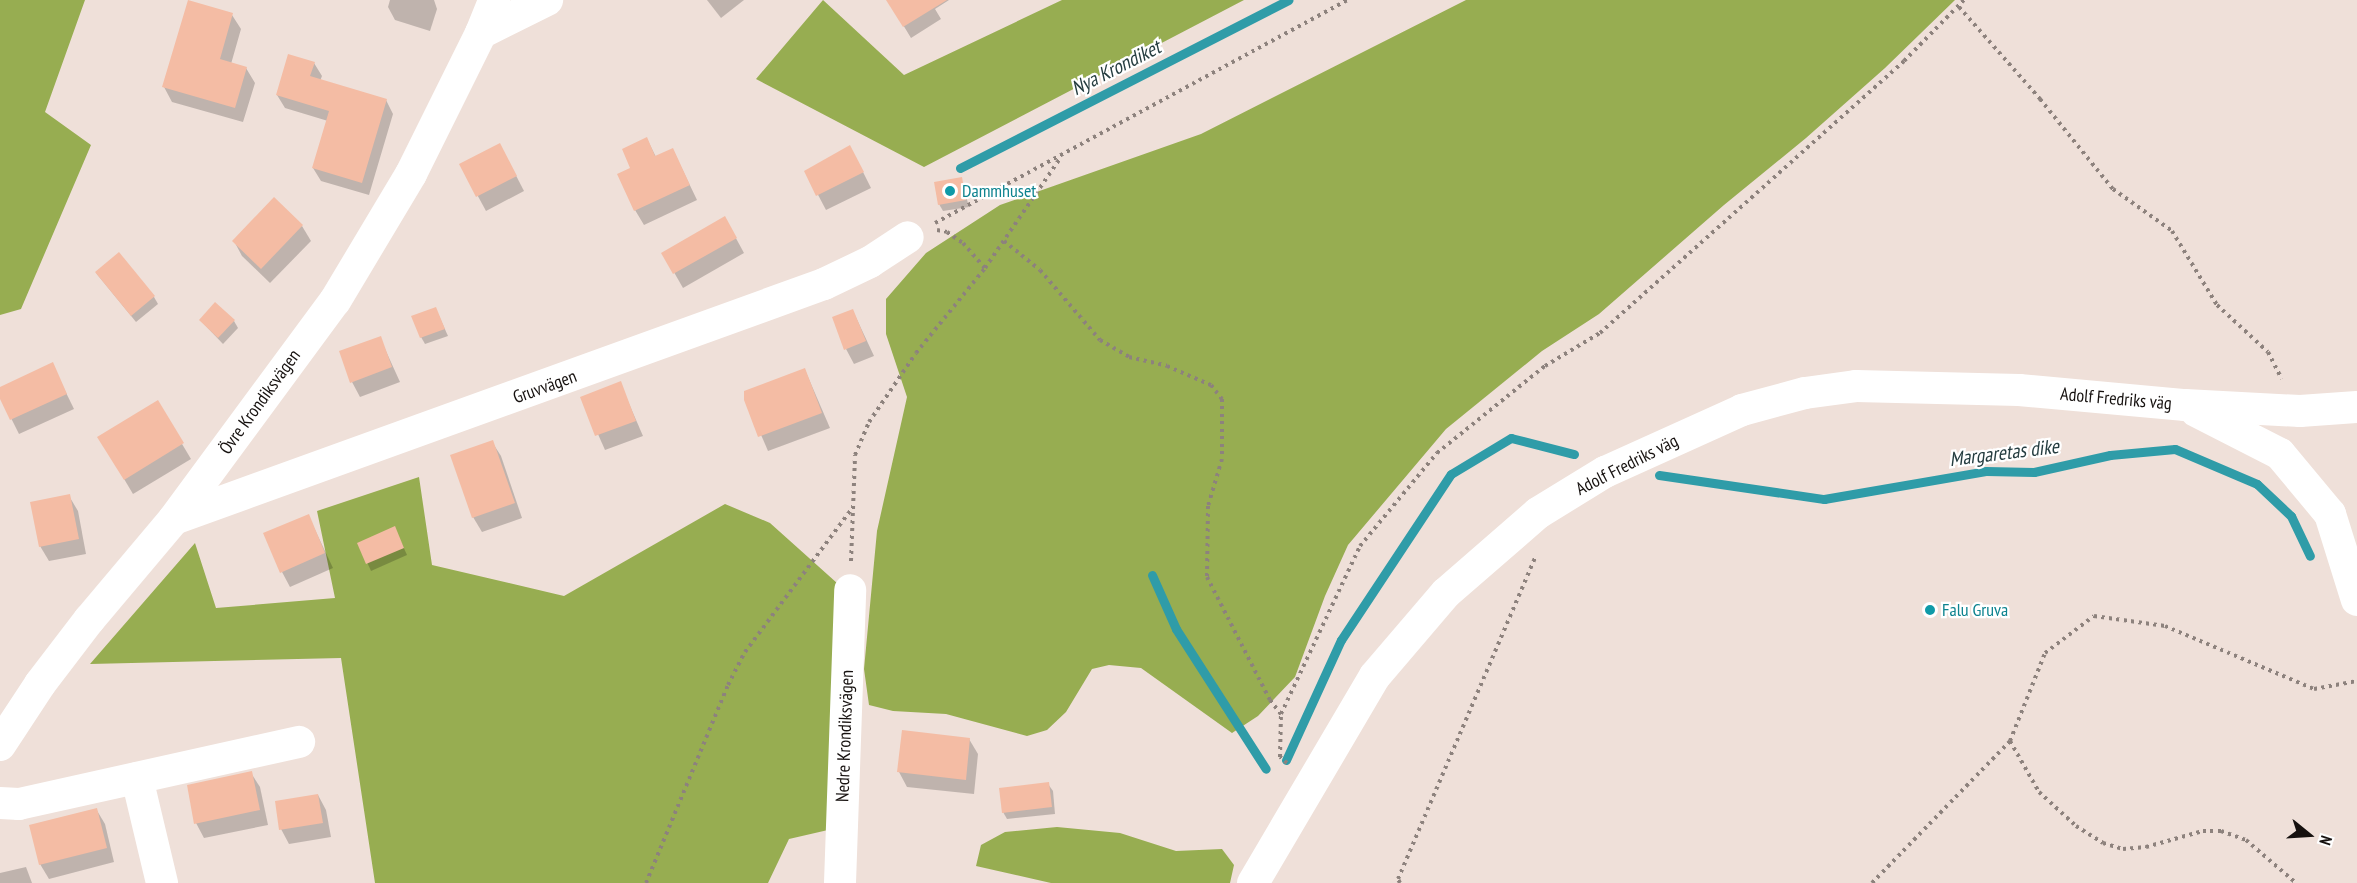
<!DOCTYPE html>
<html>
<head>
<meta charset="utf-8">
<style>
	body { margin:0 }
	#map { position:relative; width:2357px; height:883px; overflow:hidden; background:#efe0d9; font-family:"PT Sans Narrow",sans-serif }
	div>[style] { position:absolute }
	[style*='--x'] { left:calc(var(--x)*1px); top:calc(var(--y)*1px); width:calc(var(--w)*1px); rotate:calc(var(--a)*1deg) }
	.forest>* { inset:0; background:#97ad51 }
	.shadow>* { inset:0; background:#0003 }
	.stream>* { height:9px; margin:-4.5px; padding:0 4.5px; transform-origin:4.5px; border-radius:4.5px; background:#2f9ca8 }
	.building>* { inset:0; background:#f4bca4 }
	.path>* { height:4px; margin-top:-2px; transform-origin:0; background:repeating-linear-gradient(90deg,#8d827d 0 3px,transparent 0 7.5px) }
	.minor>* { height:32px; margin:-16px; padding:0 16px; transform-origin:16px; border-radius:16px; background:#fff }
	.dots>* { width:16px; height:16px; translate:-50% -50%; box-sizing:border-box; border:3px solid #fff; border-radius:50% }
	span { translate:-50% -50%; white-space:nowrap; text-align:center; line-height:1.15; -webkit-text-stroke:4.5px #fff; paint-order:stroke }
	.culture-label { font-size:18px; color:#0d838f }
	.left { translate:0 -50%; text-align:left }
	.street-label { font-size:18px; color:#16110f }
	.water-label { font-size:20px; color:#253d40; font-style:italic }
	.north { position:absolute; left:2279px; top:805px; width:60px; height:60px; -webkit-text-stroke:4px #fff; paint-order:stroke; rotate:108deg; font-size:16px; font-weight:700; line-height:24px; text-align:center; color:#16110f }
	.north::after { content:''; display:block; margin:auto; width:21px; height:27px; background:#16110f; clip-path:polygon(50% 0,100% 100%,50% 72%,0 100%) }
</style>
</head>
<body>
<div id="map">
	<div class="forest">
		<div style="clip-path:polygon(0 0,85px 0,45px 112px,91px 145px,21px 309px,0 315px)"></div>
		<div style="clip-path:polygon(823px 0,904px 75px,1062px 0,1244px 0,924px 167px,756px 79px)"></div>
		<div style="clip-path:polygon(1466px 0,1955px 0,1885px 68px,1806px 138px,1724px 205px,1599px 314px,1542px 351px,1446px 429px,1348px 545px,1325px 596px,1295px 677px,1258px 716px,1232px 733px,1141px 668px,1109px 665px,1092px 669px,1066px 712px,1047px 730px,1027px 736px,946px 714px,893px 711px,869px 705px,864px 669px,877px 531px,907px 397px,886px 334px,886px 299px,926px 253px,1000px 205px,1201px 134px)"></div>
		<div style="clip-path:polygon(419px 477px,432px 565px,564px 596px,725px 504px,770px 523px,847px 592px,828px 830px,789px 839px,768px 883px,375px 883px,341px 658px,90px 664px,195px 543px,216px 608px,335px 598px,317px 511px)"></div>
		<div style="clip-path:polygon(1057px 827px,1120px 833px,1176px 851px,1222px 849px,1234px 865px,1230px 883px,1051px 883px,976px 866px,981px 845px,1005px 832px)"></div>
	</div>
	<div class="shadow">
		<div style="clip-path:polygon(390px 0,434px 0,437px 9px,430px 31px,395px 20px,388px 7px)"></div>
		<div style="clip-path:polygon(707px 0,744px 0,721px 18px)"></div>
		<div style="clip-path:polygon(888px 0,949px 0,935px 9px,941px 19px,911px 38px)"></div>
		<div style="clip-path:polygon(232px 15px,241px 29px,231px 64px,246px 68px,255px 83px,243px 122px,172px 102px,164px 87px)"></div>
		<div style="clip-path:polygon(314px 63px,322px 76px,320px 81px,386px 100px,393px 114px,369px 195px,321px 181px,313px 168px,328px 121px,285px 108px,277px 95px)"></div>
		<div style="clip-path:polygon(647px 139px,656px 157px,673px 150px,697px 200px,644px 225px,635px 210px,632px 169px)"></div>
		<div style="clip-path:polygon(508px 160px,524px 191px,486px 211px,461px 165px)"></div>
		<div style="clip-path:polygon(858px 162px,871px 188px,826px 210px,806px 172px)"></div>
		<div style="clip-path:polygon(961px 178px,969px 207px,943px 211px,939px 204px)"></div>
		<div style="clip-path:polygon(725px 218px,744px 253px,683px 288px,663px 253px)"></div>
		<div style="clip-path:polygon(302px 226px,311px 241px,270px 283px,242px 256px,234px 241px)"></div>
		<div style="clip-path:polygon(96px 273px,154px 297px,158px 304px,136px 322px)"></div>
		<div style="clip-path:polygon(853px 311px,874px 356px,854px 364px,846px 349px)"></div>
		<div style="clip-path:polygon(439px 316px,448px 336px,425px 344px,421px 337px)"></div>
		<div style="clip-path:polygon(201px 321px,234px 321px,238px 328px,223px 344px)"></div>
		<div style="clip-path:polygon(380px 338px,400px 382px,360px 397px,352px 382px)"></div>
		<div style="clip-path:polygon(52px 364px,74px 409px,19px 434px,0 396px,0 388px)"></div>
		<div style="clip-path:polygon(805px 370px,830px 428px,768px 451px,746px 400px)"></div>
		<div style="clip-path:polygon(620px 383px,643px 436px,605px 450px,582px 398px)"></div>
		<div style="clip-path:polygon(157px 402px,191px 459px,133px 494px,108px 452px)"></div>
		<div style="clip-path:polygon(492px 442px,501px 456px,522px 518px,482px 532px,473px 517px)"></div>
		<div style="clip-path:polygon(69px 496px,78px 511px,86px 554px,49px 561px,40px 546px)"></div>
		<div style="clip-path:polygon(308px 515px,333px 568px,290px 587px,282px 572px)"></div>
		<div style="clip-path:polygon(398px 535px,407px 555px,371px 571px,359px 544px)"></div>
		<div style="clip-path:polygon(969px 739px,978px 754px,974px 794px,907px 787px,899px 772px)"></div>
		<div style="clip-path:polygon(251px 773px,260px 787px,268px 825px,204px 838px,196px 823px)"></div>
		<div style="clip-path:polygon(1048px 784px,1053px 791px,1055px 814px,1007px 819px,1003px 812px)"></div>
		<div style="clip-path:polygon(318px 795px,326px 810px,331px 837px,289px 844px,281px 829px)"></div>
		<div style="clip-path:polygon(96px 809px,105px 824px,114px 862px,49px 879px,40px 864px)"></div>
		<div style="clip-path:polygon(26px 867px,32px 883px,0 883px,0 873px)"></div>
	</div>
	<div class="stream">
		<div style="--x:960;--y:168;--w:369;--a:-27.1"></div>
		<div style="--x:1659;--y:475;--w:167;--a:8.3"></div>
		<div style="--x:1824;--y:499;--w:164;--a:-9.8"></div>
		<div style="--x:1986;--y:471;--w:48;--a:1.2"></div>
		<div style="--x:2034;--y:472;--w:78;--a:-12.6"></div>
		<div style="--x:2110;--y:455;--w:65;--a:-5.3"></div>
		<div style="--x:2175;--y:449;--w:89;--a:23.1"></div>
		<div style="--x:2257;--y:484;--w:47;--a:43.3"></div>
		<div style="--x:2291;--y:516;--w:44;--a:64.6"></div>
		<div style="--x:1152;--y:575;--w:59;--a:66"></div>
		<div style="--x:1176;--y:629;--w:166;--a:57.3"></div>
		<div style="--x:1286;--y:760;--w:132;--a:-65.4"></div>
		<div style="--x:1341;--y:640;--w:199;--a:-56.5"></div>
		<div style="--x:1451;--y:474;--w:70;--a:-31"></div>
		<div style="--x:1511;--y:438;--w:65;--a:14.3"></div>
	</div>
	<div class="building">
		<div style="clip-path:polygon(188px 0,233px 13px,220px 59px,247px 67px,235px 108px,162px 87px)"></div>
		<div style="clip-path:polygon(886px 0,947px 0,903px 27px)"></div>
		<div style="clip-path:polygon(288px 54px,315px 62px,310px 76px,387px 99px,362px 183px,312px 168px,329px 111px,276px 95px)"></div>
		<div style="clip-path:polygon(647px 137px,655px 156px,673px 148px,690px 185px,634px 211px,617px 174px,630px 168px,622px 149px)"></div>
		<div style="clip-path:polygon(500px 143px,517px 176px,476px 197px,459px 164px)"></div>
		<div style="clip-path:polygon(850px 145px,864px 172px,816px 196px,804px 171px)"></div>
		<div style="clip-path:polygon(962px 177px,966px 200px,938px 205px,934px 182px)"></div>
		<div style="clip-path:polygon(274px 197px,303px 225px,261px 269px,232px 241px)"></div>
		<div style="clip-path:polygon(725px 216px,737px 238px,673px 274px,661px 253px)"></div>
		<div style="clip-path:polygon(119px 252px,155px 296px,131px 316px,95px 272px)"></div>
		<div style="clip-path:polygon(215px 302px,235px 320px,218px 338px,199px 320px)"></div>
		<div style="clip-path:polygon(436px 307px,445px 329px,420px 338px,411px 316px)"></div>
		<div style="clip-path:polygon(853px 309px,866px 341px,844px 350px,832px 317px)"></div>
		<div style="clip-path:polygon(381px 336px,392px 367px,350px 383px,339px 351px)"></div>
		<div style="clip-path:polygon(53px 362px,67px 394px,10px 420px,0 399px,0 387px)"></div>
		<div style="clip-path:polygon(805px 368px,822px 413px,758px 437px,744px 400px,744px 391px)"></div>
		<div style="clip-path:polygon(621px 381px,636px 421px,595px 436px,580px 397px)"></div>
		<div style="clip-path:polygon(158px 400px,184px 443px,124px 480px,97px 437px)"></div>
		<div style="clip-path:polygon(493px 440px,515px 503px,472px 518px,450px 455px)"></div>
		<div style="clip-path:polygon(70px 494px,79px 539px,39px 547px,30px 502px)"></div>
		<div style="clip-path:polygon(309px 514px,325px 553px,280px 573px,263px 533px)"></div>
		<div style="clip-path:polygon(395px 526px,404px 548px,366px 564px,357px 543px)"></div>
		<div style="clip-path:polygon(902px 730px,970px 738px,966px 780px,897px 772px)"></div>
		<div style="clip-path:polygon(252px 771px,260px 810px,194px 824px,187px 785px)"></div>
		<div style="clip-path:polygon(1049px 782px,1052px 807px,1002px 813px,999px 788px)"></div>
		<div style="clip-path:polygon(318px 794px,323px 823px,279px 830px,275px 801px)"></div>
		<div style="clip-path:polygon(97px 808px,107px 848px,39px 865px,29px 825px)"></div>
	</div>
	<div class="path">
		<div style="--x:1959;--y:7;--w:123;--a:48.6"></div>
		<div style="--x:2040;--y:99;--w:116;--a:51"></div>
		<div style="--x:2113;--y:189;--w:72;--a:35.4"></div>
		<div style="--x:2172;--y:231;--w:87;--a:58.7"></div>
		<div style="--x:2217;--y:305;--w:69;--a:42.7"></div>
		<div style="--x:2268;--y:352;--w:30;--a:63"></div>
		<div style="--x:935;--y:223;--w:469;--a:-28.4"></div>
		<div style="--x:937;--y:230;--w:10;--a:11"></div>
		<div style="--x:947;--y:232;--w:19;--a:35"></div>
		<div style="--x:963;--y:243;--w:33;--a:49"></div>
		<div style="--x:1004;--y:241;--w:46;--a:38.9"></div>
		<div style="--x:1040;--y:270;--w:92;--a:49.4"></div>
		<div style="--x:1100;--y:340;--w:34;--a:30"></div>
		<div style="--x:1129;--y:357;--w:39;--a:13"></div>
		<div style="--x:1167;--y:366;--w:48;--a:23.4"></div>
		<div style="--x:1211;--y:385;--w:18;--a:52"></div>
		<div style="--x:1222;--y:399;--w:60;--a:90"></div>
		<div style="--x:1222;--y:459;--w:49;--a:106.6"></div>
		<div style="--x:1208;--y:506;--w:71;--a:90.8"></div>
		<div style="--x:1207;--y:577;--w:138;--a:62.9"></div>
		<div style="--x:1270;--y:700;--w:18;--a:52"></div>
		<div style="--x:851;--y:561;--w:106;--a:-87.8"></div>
		<div style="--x:855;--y:455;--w:36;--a:-67"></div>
		<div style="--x:869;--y:422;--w:83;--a:-55.7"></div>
		<div style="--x:916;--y:353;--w:109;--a:-50.9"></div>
		<div style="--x:985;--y:268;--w:135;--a:-55.6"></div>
		<div style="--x:2010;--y:741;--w:59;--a:60.4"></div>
		<div style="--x:2039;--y:792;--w:50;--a:42.6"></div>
		<div style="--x:2076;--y:826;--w:32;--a:32"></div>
		<div style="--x:2103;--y:843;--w:21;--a:17"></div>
		<div style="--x:2123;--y:849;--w:23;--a:-5"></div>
		<div style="--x:2146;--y:847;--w:59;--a:-15.7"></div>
		<div style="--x:2203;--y:831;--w:18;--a:0"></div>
		<div style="--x:2221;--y:831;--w:27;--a:20"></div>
		<div style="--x:2246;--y:840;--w:66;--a:40.7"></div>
		<div style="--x:1287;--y:763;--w:9;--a:-139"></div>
		<div style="--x:1280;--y:757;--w:43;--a:-88.7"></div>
		<div style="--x:1281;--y:714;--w:186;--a:-64.8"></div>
		<div style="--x:1360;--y:546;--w:121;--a:-50.4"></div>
		<div style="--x:1437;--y:453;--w:139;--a:-38.9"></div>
		<div style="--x:1545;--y:366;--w:64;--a:-31"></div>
		<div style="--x:1600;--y:333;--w:408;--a:-41.8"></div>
		<div style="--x:1904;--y:61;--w:86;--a:-45.5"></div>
		<div style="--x:646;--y:883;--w:214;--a:-67.5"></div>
		<div style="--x:728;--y:685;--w:37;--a:-63"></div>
		<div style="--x:745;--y:652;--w:177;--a:-53.3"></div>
		<div style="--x:1400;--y:883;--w:4;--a:-117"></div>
		<div style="--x:1398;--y:879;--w:349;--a:-66.9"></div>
		<div style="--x:1872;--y:883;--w:198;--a:-45.8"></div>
		<div style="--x:2010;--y:741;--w:95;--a:-68.3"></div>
		<div style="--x:2045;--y:653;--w:61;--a:-37.1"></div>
		<div style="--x:2094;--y:616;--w:72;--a:8"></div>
		<div style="--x:2165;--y:626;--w:162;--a:22.9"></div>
		<div style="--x:2314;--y:689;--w:44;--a:-10.5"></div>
	</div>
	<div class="minor">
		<div style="--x:481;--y:33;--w:74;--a:-26.6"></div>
		<div style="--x:2196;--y:411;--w:94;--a:27.1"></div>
		<div style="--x:2280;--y:454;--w:78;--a:50.2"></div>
		<div style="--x:2330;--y:514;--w:90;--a:72.6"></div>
		<div style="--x:174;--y:519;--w:691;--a:-19.88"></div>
		<div style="--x:824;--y:284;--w:51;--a:-25.6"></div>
		<div style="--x:870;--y:262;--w:45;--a:-33.3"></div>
		<div style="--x:0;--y:745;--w:73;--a:-56.7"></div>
		<div style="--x:40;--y:684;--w:81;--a:-52.6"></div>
		<div style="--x:89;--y:620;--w:132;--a:-49.9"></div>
		<div style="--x:174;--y:519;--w:271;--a:-53.6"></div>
		<div style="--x:335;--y:301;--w:148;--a:-59.1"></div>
		<div style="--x:411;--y:174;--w:157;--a:-63.6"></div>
		<div style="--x:481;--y:33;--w:35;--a:-68"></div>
		<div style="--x:137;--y:778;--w:108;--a:76.6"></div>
		<div style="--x:0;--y:803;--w:19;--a:3"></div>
		<div style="--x:19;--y:804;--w:287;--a:-12.5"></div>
		<div style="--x:840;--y:883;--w:293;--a:-88"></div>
		<div style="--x:1253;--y:883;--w:240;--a:-59.5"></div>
		<div style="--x:1375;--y:676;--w:109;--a:-49.5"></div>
		<div style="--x:1446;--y:593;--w:122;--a:-41"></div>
		<div style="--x:1538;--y:513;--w:79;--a:-31.5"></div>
		<div style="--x:1605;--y:472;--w:150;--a:-24.3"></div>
		<div style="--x:1742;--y:410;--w:65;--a:-15.1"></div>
		<div style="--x:1805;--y:393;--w:51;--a:-7.8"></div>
		<div style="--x:1856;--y:386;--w:163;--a:1.4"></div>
		<div style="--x:2019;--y:390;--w:167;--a:5.2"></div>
		<div style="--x:2185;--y:405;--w:115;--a:3"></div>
		<div style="--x:2300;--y:411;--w:57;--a:-4"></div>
	</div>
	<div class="dots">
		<div style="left:950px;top:191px;background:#0f9aa8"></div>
		<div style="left:1930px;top:610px;background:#0f9aa8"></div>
	</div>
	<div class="culture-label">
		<span class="left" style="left:962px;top:191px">Dammhuset</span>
		<span class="left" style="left:1942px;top:610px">Falu Gruva</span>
	</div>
	<div class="street-label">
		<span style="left:545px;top:387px;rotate:-20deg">Gruvvägen</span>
		<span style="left:2116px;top:399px;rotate:5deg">Adolf Fredriks väg</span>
		<span style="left:260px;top:402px;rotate:-54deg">Övre Krondiksvägen</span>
		<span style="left:1627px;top:465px;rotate:-27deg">Adolf Fredriks väg</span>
		<span style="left:845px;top:736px;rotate:-88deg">Nedre Krondiksvägen</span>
	</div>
	<div class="water-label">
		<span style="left:1116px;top:68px;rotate:-27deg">Nya Krondiket</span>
		<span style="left:2004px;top:453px;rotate:-7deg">Margaretas dike</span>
	</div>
	<div class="north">N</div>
</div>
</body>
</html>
